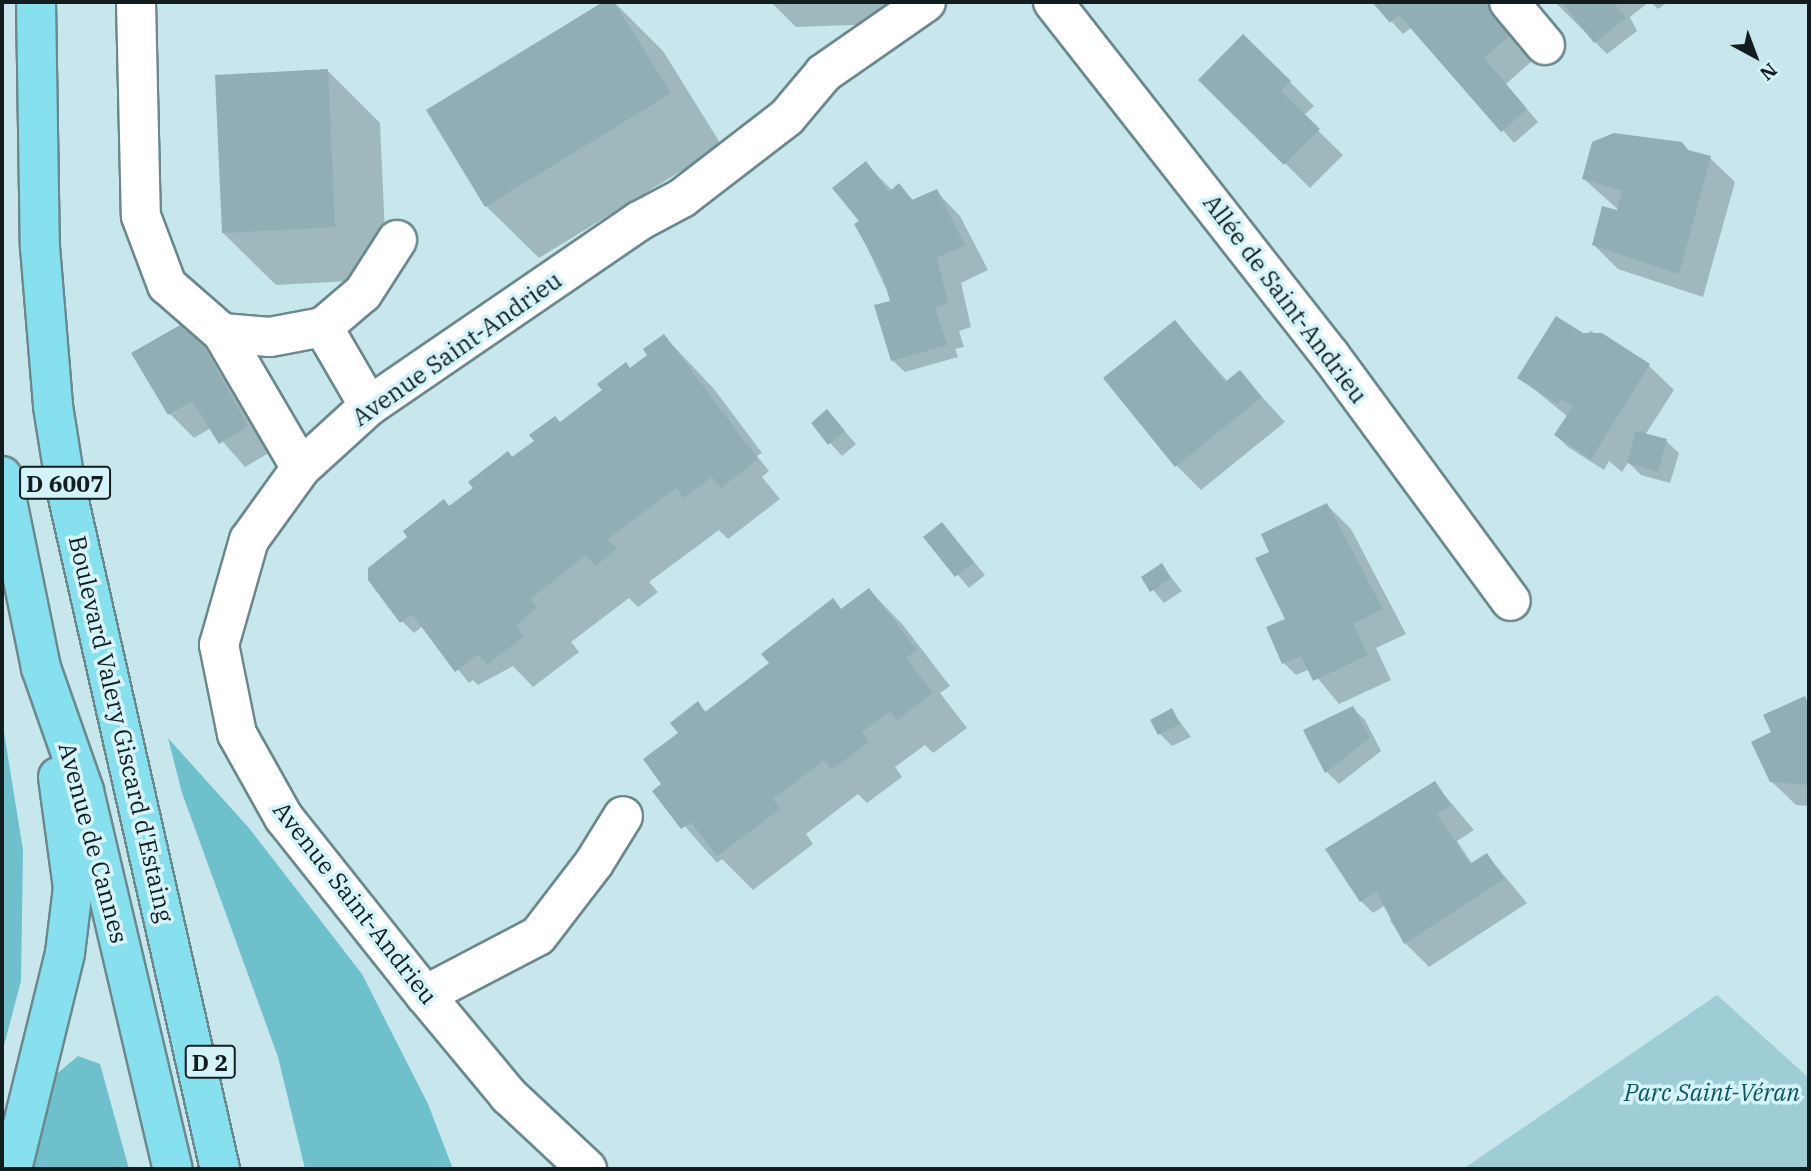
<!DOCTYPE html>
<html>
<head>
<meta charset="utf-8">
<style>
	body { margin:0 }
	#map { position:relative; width:1811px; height:1171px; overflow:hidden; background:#c7e7ed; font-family:"IBM Plex Serif",serif }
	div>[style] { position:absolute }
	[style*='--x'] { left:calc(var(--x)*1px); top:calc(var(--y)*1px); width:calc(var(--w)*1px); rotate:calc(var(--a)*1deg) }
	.green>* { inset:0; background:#9fcdd5 }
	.forest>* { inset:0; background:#6fc0cd }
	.shadow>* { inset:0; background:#0003 }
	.building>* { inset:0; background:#90aeb3 }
	.roads { filter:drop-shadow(2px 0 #6b888d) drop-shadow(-2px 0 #6b888d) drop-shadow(0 2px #6b888d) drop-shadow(0 -2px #6b888d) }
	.minor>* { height:38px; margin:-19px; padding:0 19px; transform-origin:19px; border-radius:19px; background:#fff }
	.major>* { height:38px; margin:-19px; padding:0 19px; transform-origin:19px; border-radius:19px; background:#86e0ed }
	span { translate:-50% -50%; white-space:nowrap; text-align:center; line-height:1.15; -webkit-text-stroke:7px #d4f4fa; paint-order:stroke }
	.shield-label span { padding:2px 5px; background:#d4f4fa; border:2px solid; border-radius:5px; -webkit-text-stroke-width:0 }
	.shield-label { font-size:23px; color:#111d1f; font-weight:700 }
	.street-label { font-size:24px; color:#111d1f }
	.park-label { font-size:24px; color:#105761; font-style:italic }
	.frame { position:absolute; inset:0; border:4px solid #111d1f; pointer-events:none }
	.north { position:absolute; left:1720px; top:21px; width:70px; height:70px; -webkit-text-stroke:5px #d4f4fa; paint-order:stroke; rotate:139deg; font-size:19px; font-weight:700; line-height:28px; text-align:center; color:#111d1f }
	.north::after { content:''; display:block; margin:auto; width:24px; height:32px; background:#111d1f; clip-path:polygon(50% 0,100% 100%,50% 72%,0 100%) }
</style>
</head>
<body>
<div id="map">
	<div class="green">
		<div style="clip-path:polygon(1717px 995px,1809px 1078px,1809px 1169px,1463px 1169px)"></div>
	</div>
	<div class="forest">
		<div style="clip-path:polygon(2px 720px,23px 850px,21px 981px,2px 1053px)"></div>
		<div style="clip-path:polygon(168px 738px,249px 828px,362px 974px,428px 1104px,453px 1169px,305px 1169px,278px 1057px,182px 793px)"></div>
		<div style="clip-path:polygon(78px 1056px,100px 1064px,129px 1169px,24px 1169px,53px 1077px)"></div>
	</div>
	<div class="shadow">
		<div style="clip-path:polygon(255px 2px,299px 2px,257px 4px)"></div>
		<div style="clip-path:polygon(606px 2px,614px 2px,663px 51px,722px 146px,539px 258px,486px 206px,428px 110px)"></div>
		<div style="clip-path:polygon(771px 2px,907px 2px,907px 23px,796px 27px)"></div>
		<div style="clip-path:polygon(1374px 2px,1494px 2px,1540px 54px,1506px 84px,1538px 122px,1514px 143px,1412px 27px,1403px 34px)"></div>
		<div style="clip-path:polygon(1555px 2px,1649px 2px,1630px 17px,1637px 31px,1607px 54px)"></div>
		<div style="clip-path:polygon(1651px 2px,1668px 2px,1658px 9px)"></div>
		<div style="clip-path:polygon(327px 70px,380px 123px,387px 279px,276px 285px,223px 233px)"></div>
		<div style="clip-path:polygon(1201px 80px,1290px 82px,1314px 106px,1303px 116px,1343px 155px,1310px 188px)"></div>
		<div style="clip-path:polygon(1690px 152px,1710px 158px,1735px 182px,1703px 297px,1618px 269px,1593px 244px,1623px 214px,1584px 179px)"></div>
		<div style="clip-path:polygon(866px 164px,893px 191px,899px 186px,914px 201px,936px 191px,960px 216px,988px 270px,961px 283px,971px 327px,959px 331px,964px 347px,955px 349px,958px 357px,905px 372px,892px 360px,892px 302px,857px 225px,862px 222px)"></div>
		<div style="clip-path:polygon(1175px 322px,1228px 382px,1240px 373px,1285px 422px,1201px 490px,1176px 465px)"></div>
		<div style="clip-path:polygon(188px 323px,213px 347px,272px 451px,245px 467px,211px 428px,194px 438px,169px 413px)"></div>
		<div style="clip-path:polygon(1591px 331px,1649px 366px,1674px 390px,1645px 435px,1666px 441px,1679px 453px,1670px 483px,1641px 475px,1628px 462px,1622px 472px,1609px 461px,1604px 470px,1568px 447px,1556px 435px,1568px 417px,1519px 377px)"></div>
		<div style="clip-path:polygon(664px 336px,714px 389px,762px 453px,757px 456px,769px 471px,762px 477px,780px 499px,728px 539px,719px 530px,649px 582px,658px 592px,638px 607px,629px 598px,571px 642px,579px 652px,533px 687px,513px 666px,478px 685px,473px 680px,469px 683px,423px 626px,414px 633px,402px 621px,450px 507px,652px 358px)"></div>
		<div style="clip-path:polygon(827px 411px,856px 444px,842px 456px,813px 424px)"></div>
		<div style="clip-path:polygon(1327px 505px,1351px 529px,1406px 634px,1376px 648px,1391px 680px,1339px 704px,1310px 669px,1296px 675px,1284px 663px,1287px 620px,1272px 552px)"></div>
		<div style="clip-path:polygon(942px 524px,985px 575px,969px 588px,926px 537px)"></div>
		<div style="clip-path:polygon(1162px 566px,1182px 591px,1164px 603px,1143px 578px)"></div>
		<div style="clip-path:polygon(869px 590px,903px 625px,950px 686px,940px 693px,967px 728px,933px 753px,925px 745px,895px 767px,902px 777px,867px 803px,858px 794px,806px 834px,813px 844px,753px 890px,722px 859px,717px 863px,654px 791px,663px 784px,680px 733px,698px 704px,707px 713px)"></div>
		<div style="clip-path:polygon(1804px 698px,1809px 703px,1809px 806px,1796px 805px,1771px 781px,1774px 733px)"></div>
		<div style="clip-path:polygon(1353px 708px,1365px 720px,1381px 751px,1339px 784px,1327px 772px,1306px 731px)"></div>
		<div style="clip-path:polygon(1172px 711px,1191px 737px,1172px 746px,1160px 734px)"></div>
		<div style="clip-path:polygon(1435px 784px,1474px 830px,1457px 841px,1473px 865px,1487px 855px,1527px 903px,1429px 967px,1405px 943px,1390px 920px,1395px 917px,1387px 904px,1373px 913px,1361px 901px)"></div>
	</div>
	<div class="building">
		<div style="clip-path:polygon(603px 2px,614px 2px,671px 93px,485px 207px,426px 110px)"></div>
		<div style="clip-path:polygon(1372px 2px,1494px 2px,1517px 29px,1484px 58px,1527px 109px,1501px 132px,1399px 15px,1390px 23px)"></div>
		<div style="clip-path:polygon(1562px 2px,1613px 2px,1626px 18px,1594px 43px)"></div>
		<div style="clip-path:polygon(1243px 34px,1291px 81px,1281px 91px,1320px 129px,1284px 165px,1198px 80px)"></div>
		<div style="clip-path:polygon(328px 69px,335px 227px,222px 233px,215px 75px)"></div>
		<div style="clip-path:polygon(1614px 133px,1682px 142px,1688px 150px,1711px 156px,1679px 274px,1592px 245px,1602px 206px,1617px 210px,1622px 191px,1582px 179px,1592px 142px)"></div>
		<div style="clip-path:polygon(866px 161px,889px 192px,899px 183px,912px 200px,937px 189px,965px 245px,937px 258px,948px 303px,935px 307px,947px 345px,891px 361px,874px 305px,890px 301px,883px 276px,854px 224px,859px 221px,832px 188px)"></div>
		<div style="clip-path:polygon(1556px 316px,1583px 333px,1602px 333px,1650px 364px,1591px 459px,1554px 435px,1573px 406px,1561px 399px,1558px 404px,1517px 378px)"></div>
		<div style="clip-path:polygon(189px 320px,248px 426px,219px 444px,192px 401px,168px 415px,131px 353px)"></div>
		<div style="clip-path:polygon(1175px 320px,1225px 382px,1240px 370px,1262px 397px,1175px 467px,1103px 378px)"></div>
		<div style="clip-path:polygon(664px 334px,758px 459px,721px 488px,712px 477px,684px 498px,676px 488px,608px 539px,617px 549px,595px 566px,586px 555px,530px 599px,537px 608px,516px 625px,524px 636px,487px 665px,478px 654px,455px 672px,412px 614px,400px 623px,368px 580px,368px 568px,407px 537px,403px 531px,444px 499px,449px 506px,473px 488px,468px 482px,508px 451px,512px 457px,534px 441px,529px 435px,555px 416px,560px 422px,602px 390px,597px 384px,626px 362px,630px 368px,647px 355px,643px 349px)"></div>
		<div style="clip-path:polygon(827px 409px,845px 431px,828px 445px,811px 423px)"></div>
		<div style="clip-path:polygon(1636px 431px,1667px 439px,1658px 472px,1627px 463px)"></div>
		<div style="clip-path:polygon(1327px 503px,1383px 609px,1353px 624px,1368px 655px,1313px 681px,1301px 656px,1282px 664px,1266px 627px,1285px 619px,1255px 558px,1269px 552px,1261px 534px)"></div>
		<div style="clip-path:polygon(942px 522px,974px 562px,955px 577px,923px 537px)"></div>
		<div style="clip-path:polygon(1162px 563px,1171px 578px,1150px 592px,1141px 577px)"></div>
		<div style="clip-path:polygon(869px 588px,917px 650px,906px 658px,933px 693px,897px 720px,890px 711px,862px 732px,869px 742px,831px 770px,824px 760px,773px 799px,780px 809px,717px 856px,691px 822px,681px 829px,652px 791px,661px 784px,643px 759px,678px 733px,670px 723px,698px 701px,705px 712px,769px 663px,761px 654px,833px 598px,841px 609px)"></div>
		<div style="clip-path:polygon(1805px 696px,1809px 706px,1809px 785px,1770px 782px,1751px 742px,1771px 732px,1763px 715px)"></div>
		<div style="clip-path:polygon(1353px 706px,1370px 738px,1325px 773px,1303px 730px)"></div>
		<div style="clip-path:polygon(1172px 708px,1180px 724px,1158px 735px,1150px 720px)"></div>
		<div style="clip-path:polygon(1435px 781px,1451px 805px,1437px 814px,1470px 864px,1487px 853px,1504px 879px,1404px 944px,1376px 891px,1360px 902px,1325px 849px)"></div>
	</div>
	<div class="roads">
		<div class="minor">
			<div style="--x:136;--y:2;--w:214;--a:88.7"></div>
			<div style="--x:141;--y:216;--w:74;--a:69.4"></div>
			<div style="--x:167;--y:285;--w:73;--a:41.1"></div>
			<div style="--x:222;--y:333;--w:156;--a:59.7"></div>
			<div style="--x:1053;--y:2;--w:449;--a:51.9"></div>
			<div style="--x:1330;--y:355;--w:305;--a:53.7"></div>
			<div style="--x:1509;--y:2;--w:56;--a:50.1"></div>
			<div style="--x:323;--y:327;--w:91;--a:59.8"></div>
			<div style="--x:222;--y:333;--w:48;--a:4.8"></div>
			<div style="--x:270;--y:337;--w:54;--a:-10.7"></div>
			<div style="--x:323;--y:327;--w:52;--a:-40.4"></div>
			<div style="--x:363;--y:293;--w:63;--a:-57.3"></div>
			<div style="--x:425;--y:995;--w:127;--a:-27.6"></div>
			<div style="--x:538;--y:936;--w:92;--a:-52.5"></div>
			<div style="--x:594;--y:863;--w:55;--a:-58.3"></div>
			<div style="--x:587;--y:1169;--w:107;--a:-136.9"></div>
			<div style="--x:509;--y:1096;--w:131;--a:-129.7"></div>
			<div style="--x:425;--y:995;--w:226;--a:-128.5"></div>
			<div style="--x:284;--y:818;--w:96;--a:-119.2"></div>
			<div style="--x:237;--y:734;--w:91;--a:-101.4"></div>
			<div style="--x:219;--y:645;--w:109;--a:-74.1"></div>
			<div style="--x:249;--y:540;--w:89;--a:-54.2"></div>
			<div style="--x:301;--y:468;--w:92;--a:-42.4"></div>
			<div style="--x:369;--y:406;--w:327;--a:-34.4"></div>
			<div style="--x:639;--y:221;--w:49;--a:-28.1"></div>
			<div style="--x:682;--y:198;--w:133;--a:-37.6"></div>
			<div style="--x:787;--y:117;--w:57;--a:-49.9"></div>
			<div style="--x:824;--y:73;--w:124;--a:-34.8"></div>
		</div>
		<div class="major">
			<div style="--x:36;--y:2;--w:245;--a:89.1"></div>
			<div style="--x:40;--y:247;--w:160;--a:85.3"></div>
			<div style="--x:53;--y:406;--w:83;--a:81"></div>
			<div style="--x:66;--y:488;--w:698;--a:77.26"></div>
			<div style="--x:2;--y:476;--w:196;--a:78.5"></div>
			<div style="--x:41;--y:668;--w:130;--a:70.7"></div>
			<div style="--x:84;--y:791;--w:388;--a:76.8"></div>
			<div style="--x:12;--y:1169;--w:222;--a:-76.2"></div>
			<div style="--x:65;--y:953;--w:65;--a:-83"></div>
			<div style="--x:73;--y:888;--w:112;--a:-97.7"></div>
		</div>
	</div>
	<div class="shield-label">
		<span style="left:65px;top:483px">D 6007</span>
		<span style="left:210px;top:1062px">D 2</span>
	</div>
	<div class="street-label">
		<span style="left:1285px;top:299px;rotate:53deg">Allée de Saint-Andrieu</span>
		<span style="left:457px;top:349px;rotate:-35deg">Avenue Saint-Andrieu</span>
		<span style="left:121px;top:729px;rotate:77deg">Boulevard Valery Giscard d'Estaing</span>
		<span style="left:93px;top:843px;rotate:75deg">Avenue de Cannes</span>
		<span style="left:355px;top:903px;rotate:52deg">Avenue Saint-Andrieu</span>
	</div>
	<div class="park-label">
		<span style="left:1712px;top:1093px">Parc Saint-Véran</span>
	</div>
	<div class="frame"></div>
	<div class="north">N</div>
</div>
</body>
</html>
